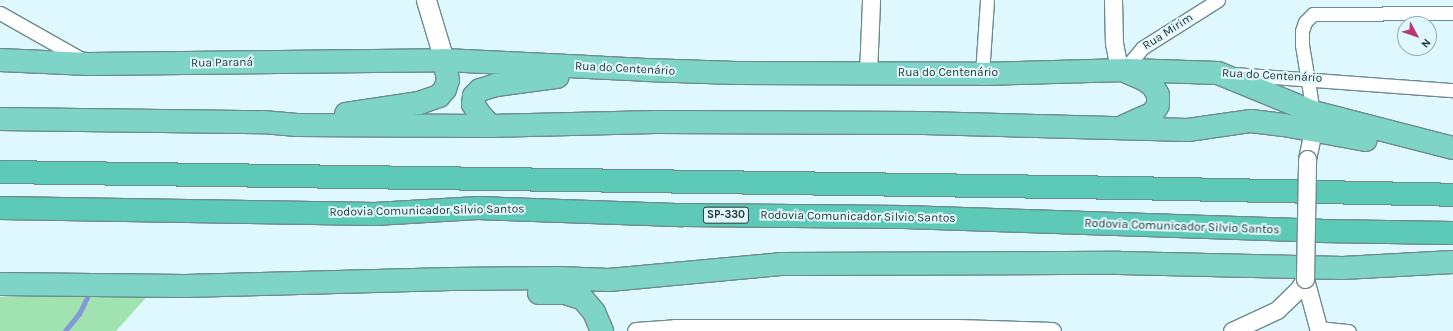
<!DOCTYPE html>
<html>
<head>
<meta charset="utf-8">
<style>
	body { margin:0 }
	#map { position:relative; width:1453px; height:331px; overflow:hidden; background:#dff8fd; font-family:Karla,sans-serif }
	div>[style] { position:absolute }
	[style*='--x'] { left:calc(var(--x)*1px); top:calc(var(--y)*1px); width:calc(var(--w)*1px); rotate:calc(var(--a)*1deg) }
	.green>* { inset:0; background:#a0e3b1 }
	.stream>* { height:4.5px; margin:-2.25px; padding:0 2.25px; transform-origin:2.25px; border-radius:2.25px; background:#8399d8 }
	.roads { filter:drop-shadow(1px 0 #6e8b90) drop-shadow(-1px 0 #6e8b90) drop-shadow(0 1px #6e8b90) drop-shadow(0 -1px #6e8b90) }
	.minor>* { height:13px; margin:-6.5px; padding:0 6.5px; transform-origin:6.5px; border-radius:6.5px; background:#fff }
	.tertiary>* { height:17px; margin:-8.5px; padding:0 8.5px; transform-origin:8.5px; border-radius:8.5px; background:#fff }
	.secondary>* { height:19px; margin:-9.5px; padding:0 9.5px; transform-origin:9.5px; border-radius:9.5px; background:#fff }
	.trunk>* { height:22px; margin:-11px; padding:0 11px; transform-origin:11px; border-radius:11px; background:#7ed4c6 }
	.motorway>* { height:22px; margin:-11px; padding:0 11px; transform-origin:11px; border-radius:11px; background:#5dc9b7 }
	.bridges { filter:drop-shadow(1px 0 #6e8b90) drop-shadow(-1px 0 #6e8b90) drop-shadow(0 1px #6e8b90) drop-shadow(0 -1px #6e8b90) }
	.tertiary-bridge>* { height:17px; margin:-8.5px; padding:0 8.5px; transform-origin:8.5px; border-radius:8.5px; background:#fff }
	span { translate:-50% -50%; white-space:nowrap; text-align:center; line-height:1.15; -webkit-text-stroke:4px #dff8fd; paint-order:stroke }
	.shield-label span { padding:1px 3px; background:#dff8fd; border:1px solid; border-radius:3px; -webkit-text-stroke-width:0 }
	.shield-label { font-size:11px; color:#293537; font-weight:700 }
	.street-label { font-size:12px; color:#293537 }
	.north { position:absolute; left:1397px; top:16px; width:40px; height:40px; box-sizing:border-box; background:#dff8fd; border:1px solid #96aaae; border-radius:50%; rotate:130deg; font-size:11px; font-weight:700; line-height:16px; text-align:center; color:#293537 }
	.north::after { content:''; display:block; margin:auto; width:14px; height:18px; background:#bc3574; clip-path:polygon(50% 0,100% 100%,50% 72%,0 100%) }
</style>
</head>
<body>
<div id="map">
	<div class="green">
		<div style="clip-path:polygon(151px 292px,116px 331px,0 331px,0 297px)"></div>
	</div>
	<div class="stream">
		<div style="--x:65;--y:331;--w:22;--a:-51"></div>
		<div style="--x:79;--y:314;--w:25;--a:-64"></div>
	</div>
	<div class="roads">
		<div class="minor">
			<div style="--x:0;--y:13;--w:95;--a:29.5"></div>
			<div style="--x:1123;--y:71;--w:30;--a:-50"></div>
			<div style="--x:1142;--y:48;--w:90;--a:-32.3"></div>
			<div style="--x:982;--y:74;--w:74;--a:-86.1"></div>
			<div style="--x:1233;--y:74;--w:221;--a:4.2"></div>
			<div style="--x:1313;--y:112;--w:68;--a:-99.3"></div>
			<div style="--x:1302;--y:45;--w:14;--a:-90"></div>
			<div style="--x:1302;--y:31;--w:9;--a:-72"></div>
			<div style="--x:1305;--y:22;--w:11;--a:-45"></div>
			<div style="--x:1313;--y:14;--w:140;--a:-0.4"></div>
			<div style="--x:1318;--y:328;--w:31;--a:6"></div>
		</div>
		<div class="tertiary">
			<div style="--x:1113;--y:0;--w:43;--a:88.7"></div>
			<div style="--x:1114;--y:43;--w:16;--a:79"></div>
			<div style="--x:1117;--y:59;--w:13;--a:63"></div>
			<div style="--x:868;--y:73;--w:73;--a:-87.6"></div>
			<div style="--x:1307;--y:159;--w:30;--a:-78"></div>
			<div style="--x:1313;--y:130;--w:12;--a:-90"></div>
			<div style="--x:1305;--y:279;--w:54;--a:74.9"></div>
			<div style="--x:636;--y:331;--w:39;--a:-4"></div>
			<div style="--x:675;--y:328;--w:282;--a:0"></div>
			<div style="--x:957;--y:328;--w:95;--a:1.8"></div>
			<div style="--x:1232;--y:331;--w:50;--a:-25"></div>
			<div style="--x:1277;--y:310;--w:29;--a:-44"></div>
			<div style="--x:1298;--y:290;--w:13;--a:-58"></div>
		</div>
		<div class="secondary">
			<div style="--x:426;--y:0;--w:63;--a:73.3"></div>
		</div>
		<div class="trunk">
			<div style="--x:0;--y:60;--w:89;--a:2.6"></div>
			<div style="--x:89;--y:64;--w:355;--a:-0.6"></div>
			<div style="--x:444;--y:60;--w:202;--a:2.8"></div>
			<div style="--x:646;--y:70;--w:90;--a:1.9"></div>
			<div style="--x:736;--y:73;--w:246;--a:0.2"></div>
			<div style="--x:982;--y:74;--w:146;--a:-1.6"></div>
			<div style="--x:1128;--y:70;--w:90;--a:1.9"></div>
			<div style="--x:1218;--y:73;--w:103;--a:22.3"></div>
			<div style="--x:1313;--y:112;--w:145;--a:14.4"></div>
			<div style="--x:346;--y:114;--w:74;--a:-8.6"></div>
			<div style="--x:419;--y:103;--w:21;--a:-19"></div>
			<div style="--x:439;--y:96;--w:9;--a:-49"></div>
			<div style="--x:445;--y:89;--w:9;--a:-72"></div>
			<div style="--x:448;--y:80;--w:20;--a:-101"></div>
			<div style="--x:0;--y:119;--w:263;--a:0.7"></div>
			<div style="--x:263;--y:122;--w:34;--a:5"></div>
			<div style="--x:297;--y:125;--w:194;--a:0.3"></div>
			<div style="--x:491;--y:126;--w:165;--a:-1.4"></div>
			<div style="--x:656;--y:122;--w:267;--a:0.2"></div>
			<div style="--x:923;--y:123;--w:265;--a:1.5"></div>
			<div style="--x:1188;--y:130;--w:64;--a:-8.1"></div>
			<div style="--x:1251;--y:121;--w:33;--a:7"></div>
			<div style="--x:1284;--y:125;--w:83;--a:10.4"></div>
			<div style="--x:491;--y:126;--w:14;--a:-135"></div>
			<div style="--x:481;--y:116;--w:14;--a:-124"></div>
			<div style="--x:473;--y:104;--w:8;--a:-83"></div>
			<div style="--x:474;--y:96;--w:8;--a:-45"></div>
			<div style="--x:480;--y:90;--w:17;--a:-17"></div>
			<div style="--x:496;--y:85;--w:62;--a:-7.5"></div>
			<div style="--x:1124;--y:126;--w:32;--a:-24"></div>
			<div style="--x:1153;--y:113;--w:9;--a:-58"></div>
			<div style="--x:1158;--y:105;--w:10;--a:-90"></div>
			<div style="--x:1158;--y:95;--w:10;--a:-119"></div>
			<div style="--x:1153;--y:86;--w:10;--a:-143"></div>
			<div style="--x:1145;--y:80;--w:20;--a:-156"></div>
			<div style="--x:0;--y:284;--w:185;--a:0.6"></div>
			<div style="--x:185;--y:286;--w:266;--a:-1.5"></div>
			<div style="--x:451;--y:279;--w:107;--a:-0.5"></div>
			<div style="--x:558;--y:278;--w:51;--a:2.2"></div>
			<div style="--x:609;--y:280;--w:172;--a:-5.3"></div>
			<div style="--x:780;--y:264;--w:339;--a:-0.2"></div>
			<div style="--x:1119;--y:263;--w:224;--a:1.3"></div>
			<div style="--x:1343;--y:268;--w:110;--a:-3.1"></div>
			<div style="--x:539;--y:293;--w:26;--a:0"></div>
			<div style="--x:565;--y:293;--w:19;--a:18"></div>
			<div style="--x:583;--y:299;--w:17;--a:50"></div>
			<div style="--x:594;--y:312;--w:21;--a:67"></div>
		</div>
		<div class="motorway">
			<div style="--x:0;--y:172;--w:1129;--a:0.81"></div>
			<div style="--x:1129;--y:188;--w:324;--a:1.2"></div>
			<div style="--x:0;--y:208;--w:375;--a:0.9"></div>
			<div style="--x:375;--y:214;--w:103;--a:-3.3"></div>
			<div style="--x:478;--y:208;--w:205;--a:2"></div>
			<div style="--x:683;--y:215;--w:221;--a:0.5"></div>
			<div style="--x:904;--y:217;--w:417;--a:1.9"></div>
			<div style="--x:1321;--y:231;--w:132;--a:0.9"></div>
		</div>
	</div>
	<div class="bridges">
		<div class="tertiary-bridge">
			<div style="--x:1305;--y:279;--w:120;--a:-89"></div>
		</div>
	</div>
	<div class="shield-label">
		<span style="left:726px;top:215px">SP-330</span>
	</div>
	<div class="street-label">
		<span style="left:1168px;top:32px;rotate:-33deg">Rua Mirim</span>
		<span style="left:222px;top:63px;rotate:-1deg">Rua Paraná</span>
		<span style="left:625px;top:69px;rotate:3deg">Rua do Centenário</span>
		<span style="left:948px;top:73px">Rua do Centenário</span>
		<span style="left:1272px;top:76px;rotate:3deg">Rua do Centenário</span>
		<span style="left:427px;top:211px;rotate:-1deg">Rodovia Comunicador Silvio Santos</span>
		<span style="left:858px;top:217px;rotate:1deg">Rodovia Comunicador Silvio Santos</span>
		<span style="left:1182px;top:227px;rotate:2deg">Rodovia Comunicador Silvio Santos</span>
	</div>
	<div class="north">N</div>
</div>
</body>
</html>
